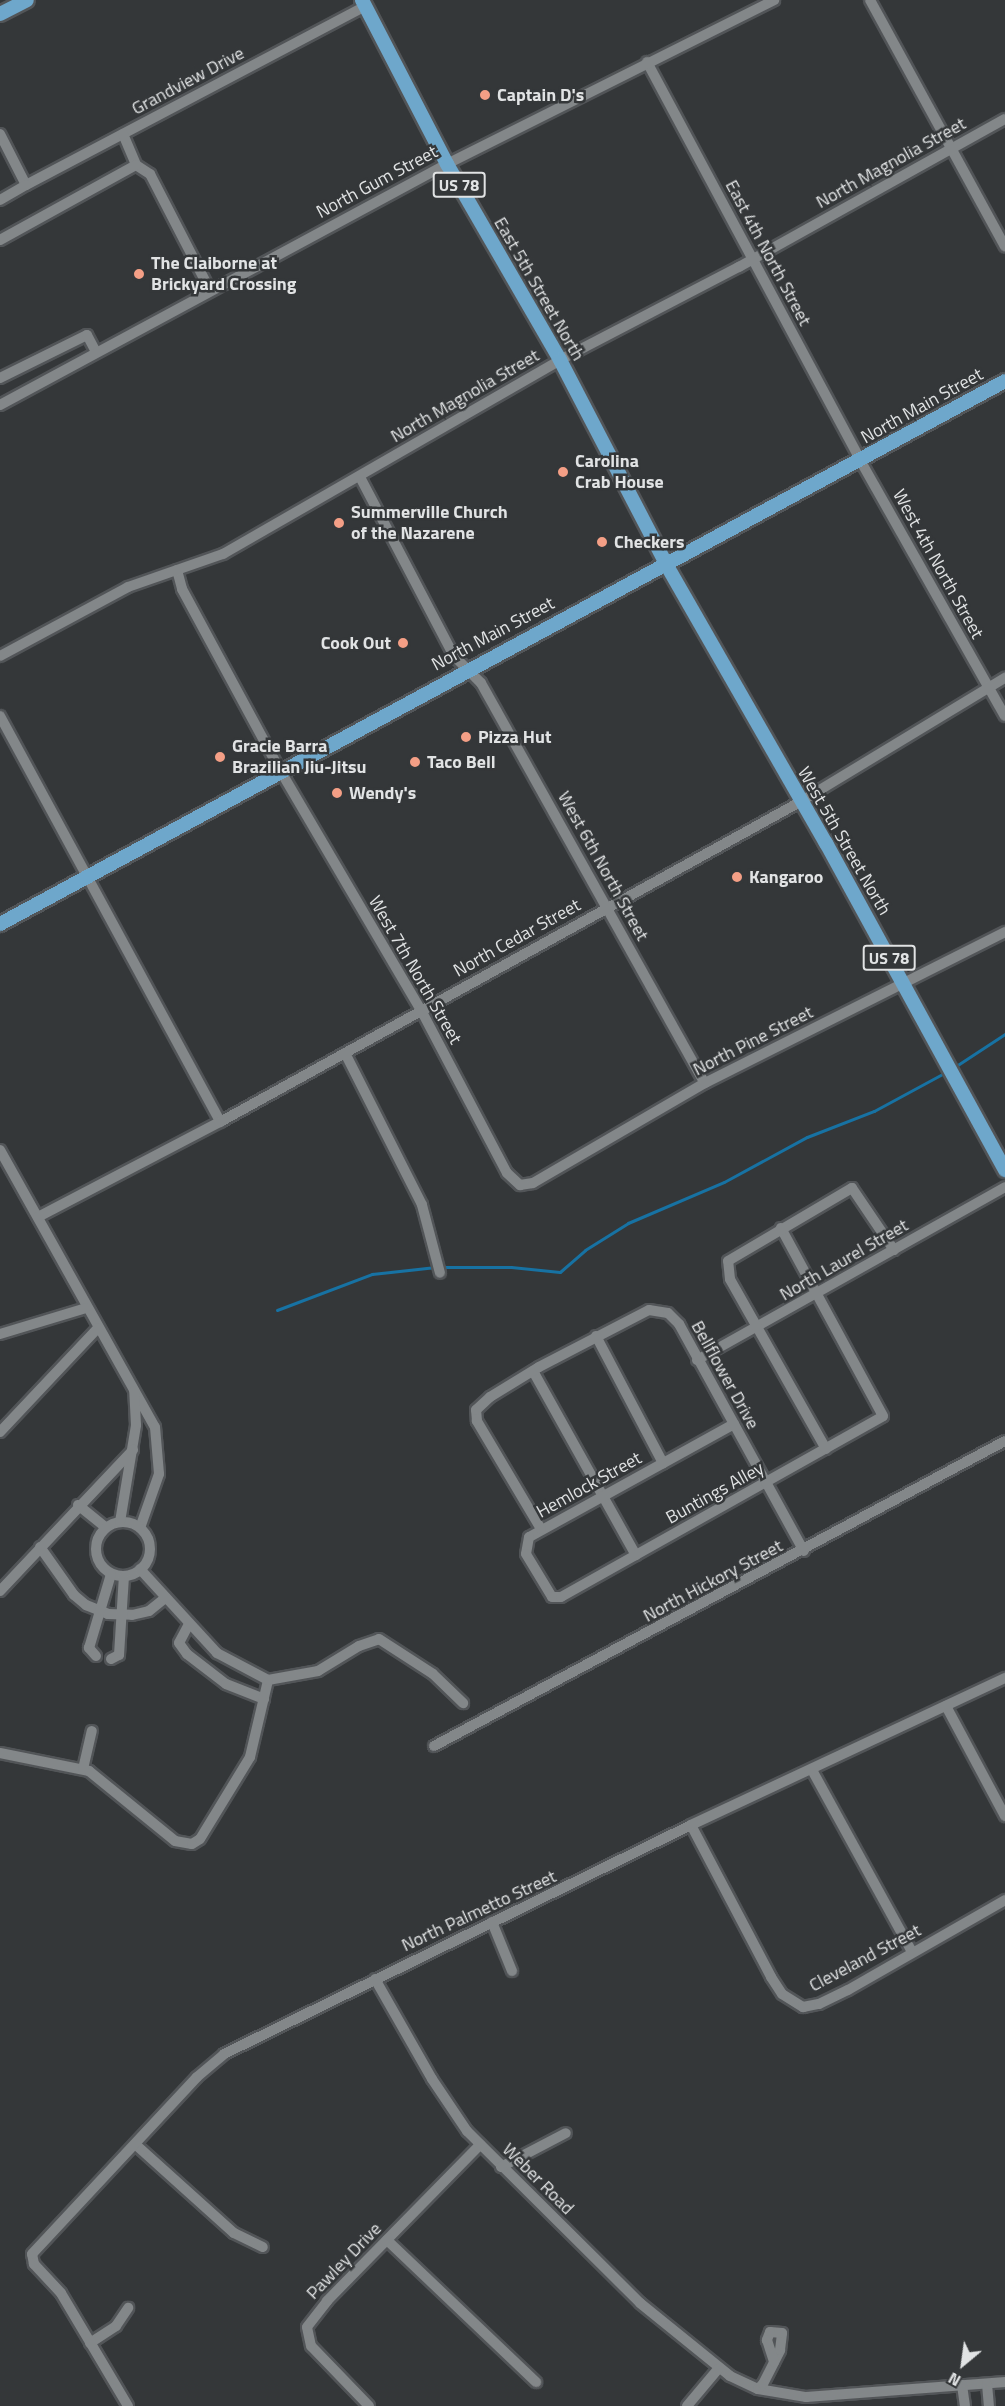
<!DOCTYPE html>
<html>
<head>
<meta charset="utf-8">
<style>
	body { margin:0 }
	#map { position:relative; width:1005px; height:2406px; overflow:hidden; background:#343739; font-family:"Titillium Web",sans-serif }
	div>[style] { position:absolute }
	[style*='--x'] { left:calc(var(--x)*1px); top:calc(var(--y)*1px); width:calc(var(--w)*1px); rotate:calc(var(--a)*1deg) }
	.stream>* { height:3px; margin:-1.5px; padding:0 1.5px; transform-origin:1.5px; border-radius:1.5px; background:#1772a3 }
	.roads { filter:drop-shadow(2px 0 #525558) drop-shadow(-2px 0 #525558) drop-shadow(0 2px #525558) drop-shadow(0 -2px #525558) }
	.minor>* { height:10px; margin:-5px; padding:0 5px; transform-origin:5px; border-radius:5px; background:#838789 }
	.minor>.ring { margin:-5px; padding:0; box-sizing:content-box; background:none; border:10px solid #838789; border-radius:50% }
	.major>* { height:14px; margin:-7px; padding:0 7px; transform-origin:7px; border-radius:7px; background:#6ea7cb }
	.dots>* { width:16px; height:16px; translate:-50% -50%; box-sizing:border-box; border:3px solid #343739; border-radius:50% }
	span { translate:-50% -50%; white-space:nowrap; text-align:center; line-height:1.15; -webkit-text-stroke:5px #343739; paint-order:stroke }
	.shield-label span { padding:2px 4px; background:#343739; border:2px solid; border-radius:4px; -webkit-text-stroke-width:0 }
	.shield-label { font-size:16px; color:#e1e3e4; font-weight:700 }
	.street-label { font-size:18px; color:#e1e3e4 }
	.poi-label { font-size:18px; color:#e1e3e4; font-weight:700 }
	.left { translate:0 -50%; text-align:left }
	.right { translate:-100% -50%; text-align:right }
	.north { position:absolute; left:933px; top:2334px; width:60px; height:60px; -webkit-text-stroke:4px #343739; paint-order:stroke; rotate:209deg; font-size:16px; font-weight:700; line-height:24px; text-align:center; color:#e1e3e4 }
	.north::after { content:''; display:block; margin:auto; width:21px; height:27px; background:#e1e3e4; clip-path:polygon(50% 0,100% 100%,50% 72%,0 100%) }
</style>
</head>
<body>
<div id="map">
	<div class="stream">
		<div style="--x:953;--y:1068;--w:62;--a:-33.2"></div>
		<div style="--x:442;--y:1267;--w:69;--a:0"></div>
		<div style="--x:511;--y:1267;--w:49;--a:5.8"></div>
		<div style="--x:560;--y:1272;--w:33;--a:-41"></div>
		<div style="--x:585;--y:1250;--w:51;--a:-32.1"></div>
		<div style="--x:628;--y:1223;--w:104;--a:-23.1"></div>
		<div style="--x:724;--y:1182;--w:94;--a:-28.5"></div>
		<div style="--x:807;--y:1137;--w:72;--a:-21.2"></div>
		<div style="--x:874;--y:1111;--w:84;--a:-28.4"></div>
		<div style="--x:277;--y:1310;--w:102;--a:-20.8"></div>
		<div style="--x:372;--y:1274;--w:64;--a:-6.2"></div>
	</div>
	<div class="roads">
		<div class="minor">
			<div style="--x:870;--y:0;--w:281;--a:61.3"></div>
			<div style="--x:647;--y:62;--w:451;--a:61.8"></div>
			<div style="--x:860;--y:460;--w:294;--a:60.5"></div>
			<div style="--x:0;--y:134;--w:57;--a:63"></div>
			<div style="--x:26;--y:185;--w:383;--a:-27.8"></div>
			<div style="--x:123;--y:134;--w:34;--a:67"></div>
			<div style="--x:136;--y:165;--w:17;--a:33"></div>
			<div style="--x:150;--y:174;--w:131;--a:62.7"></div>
			<div style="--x:0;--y:200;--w:30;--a:-30"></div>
			<div style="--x:0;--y:240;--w:155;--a:-28.9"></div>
			<div style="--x:0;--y:378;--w:97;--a:-26.3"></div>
			<div style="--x:87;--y:335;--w:19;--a:62"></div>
			<div style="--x:0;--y:405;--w:508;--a:-28.33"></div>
			<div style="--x:447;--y:164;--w:366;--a:-26.6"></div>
			<div style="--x:360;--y:477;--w:202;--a:62.3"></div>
			<div style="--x:454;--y:656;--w:38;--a:45"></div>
			<div style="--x:481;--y:683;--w:458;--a:60.8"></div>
			<div style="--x:177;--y:570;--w:20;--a:75"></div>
			<div style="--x:182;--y:589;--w:206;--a:61.6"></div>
			<div style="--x:280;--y:770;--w:278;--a:59.6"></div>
			<div style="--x:421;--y:1010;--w:184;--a:62.2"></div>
			<div style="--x:507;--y:1173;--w:18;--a:43"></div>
			<div style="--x:520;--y:1185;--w:13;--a:-9"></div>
			<div style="--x:533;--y:1183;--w:199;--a:-30.2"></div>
			<div style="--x:705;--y:1083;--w:336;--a:-26.7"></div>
			<div style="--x:0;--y:656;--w:145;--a:-28.3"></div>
			<div style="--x:128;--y:587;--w:101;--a:-19.2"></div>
			<div style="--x:223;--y:554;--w:389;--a:-29.9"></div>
			<div style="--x:560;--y:360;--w:202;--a:-27.5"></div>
			<div style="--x:739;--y:267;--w:304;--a:-29.1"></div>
			<div style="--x:0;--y:716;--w:462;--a:61.5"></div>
			<div style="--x:345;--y:1053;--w:170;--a:63.1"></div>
			<div style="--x:422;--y:1205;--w:70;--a:75.2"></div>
			<div style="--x:0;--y:1150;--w:317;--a:60.8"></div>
			<div style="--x:155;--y:1427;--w:47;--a:85.1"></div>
			<div style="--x:159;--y:1474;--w:57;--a:109.4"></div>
			<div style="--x:38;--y:1217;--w:205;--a:-27.6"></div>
			<div style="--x:220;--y:1122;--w:662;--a:-28.89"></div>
			<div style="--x:800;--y:802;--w:240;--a:-31.2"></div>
			<div style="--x:0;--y:1334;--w:90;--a:-16.8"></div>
			<div style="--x:596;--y:1336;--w:144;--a:62.2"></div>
			<div style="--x:697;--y:1360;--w:353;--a:-29.3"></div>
			<div style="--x:533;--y:1371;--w:211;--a:60.8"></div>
			<div style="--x:734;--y:1424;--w:234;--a:151.1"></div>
			<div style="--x:529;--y:1537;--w:17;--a:100"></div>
			<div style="--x:526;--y:1554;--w:50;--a:58.8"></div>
			<div style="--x:552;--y:1597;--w:9;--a:0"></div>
			<div style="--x:561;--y:1597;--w:369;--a:-29.3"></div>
			<div style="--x:883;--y:1416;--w:214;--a:-118.5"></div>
			<div style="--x:0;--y:1432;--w:143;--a:-46.7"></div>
			<div style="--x:826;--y:1449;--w:195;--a:-119.5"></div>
			<div style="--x:730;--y:1279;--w:18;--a:-96"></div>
			<div style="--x:728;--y:1261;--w:144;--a:-30.5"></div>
			<div style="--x:852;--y:1188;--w:75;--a:55.9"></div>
			<div style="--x:78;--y:1505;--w:36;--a:39"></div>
			<div class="ring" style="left:96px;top:1522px;width:44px;height:44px"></div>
			<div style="--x:120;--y:1522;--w:98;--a:-80.6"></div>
			<div style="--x:136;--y:1425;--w:34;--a:-93"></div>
			<div style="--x:541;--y:1529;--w:126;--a:-120.7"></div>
			<div style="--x:477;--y:1421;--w:11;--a:-95"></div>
			<div style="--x:476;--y:1410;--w:19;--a:-43"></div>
			<div style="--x:490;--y:1397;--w:57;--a:-31.5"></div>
			<div style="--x:539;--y:1367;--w:124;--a:-27.4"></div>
			<div style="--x:649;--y:1310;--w:19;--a:9"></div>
			<div style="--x:668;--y:1313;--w:16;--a:45"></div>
			<div style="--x:679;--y:1324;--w:259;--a:61.2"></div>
			<div style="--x:40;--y:1547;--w:59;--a:54.7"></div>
			<div style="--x:74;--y:1595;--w:16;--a:40"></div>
			<div style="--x:86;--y:1605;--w:24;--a:22"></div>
			<div style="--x:108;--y:1614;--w:24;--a:2"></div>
			<div style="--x:132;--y:1615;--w:17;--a:-13"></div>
			<div style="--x:149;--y:1611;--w:21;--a:-39"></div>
			<div style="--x:0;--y:1591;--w:194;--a:-46.7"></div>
			<div style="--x:189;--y:1624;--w:21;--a:118"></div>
			<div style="--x:179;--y:1643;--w:14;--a:54"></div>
			<div style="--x:187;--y:1654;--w:49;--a:37.6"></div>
			<div style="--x:226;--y:1684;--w:41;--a:21.5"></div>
			<div style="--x:96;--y:1656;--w:11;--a:-131"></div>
			<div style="--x:89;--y:1648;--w:77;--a:-73.4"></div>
			<div style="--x:111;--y:1659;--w:9;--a:-27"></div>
			<div style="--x:119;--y:1655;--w:79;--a:-86.4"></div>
			<div style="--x:268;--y:1680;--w:51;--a:-10.2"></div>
			<div style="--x:318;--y:1671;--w:48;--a:-31.4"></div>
			<div style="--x:359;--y:1646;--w:21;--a:-19"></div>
			<div style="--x:379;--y:1639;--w:64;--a:32.9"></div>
			<div style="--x:433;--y:1674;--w:42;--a:44"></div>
			<div style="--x:946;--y:1706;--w:125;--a:61.8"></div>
			<div style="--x:434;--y:1746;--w:647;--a:-28.11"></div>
			<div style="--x:0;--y:1753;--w:91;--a:11.4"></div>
			<div style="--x:89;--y:1771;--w:111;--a:39.1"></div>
			<div style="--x:175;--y:1841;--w:17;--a:10"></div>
			<div style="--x:192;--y:1844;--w:9;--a:-32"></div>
			<div style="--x:200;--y:1839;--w:96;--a:-58.6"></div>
			<div style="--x:250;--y:1757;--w:79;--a:-76.8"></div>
			<div style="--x:268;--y:1680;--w:58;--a:-152.1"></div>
			<div style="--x:217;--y:1653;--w:114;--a:-132.5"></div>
			<div style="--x:83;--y:1769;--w:39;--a:-77"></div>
			<div style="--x:812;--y:1770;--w:208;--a:61.2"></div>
			<div style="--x:691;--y:1825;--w:172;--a:62.2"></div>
			<div style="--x:771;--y:1977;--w:20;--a:57"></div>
			<div style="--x:782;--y:1994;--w:25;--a:32"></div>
			<div style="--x:803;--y:2007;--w:16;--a:-11"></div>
			<div style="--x:819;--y:2004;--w:32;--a:-26"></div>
			<div style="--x:848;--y:1990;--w:181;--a:-29.8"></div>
			<div style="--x:492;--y:1922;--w:53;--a:67.8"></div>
			<div style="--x:375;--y:1979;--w:115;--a:60.3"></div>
			<div style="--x:432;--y:2079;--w:63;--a:56.1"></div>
			<div style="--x:467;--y:2131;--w:244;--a:44.8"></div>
			<div style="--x:640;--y:2303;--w:116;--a:39"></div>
			<div style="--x:730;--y:2376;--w:31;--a:25"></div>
			<div style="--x:758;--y:2389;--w:49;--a:9.5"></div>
			<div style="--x:806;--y:2397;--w:200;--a:-4.3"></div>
			<div style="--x:135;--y:2144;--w:133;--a:42"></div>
			<div style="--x:234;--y:2233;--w:32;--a:26"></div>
			<div style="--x:501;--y:2167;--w:73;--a:-27.6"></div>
			<div style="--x:387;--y:2240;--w:206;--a:43.6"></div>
			<div style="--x:90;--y:2343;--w:31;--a:-33"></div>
			<div style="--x:116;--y:2326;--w:22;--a:-56"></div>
			<div style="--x:987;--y:2384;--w:22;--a:85"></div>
			<div style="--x:962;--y:2385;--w:21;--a:82"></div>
			<div style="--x:758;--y:2389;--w:7;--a:-45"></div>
			<div style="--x:763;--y:2384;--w:38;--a:-63"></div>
			<div style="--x:780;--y:2350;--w:17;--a:-83"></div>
			<div style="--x:782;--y:2333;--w:12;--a:-175"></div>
			<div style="--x:770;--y:2332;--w:9;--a:111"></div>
			<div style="--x:767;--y:2340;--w:23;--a:72"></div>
			<div style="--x:128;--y:2406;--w:131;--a:-120.7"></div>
			<div style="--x:61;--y:2293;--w:40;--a:-133"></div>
			<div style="--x:34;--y:2264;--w:10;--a:-101"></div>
			<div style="--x:32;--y:2254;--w:242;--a:-47"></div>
			<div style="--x:197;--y:2077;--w:35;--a:-40"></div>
			<div style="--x:224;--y:2054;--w:520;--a:-26.12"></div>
			<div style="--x:691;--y:1825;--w:347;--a:-25.1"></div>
			<div style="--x:369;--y:2406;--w:83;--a:-134"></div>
			<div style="--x:311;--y:2346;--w:19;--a:-102"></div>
			<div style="--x:307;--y:2327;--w:33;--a:-52"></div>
			<div style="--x:327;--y:2301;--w:219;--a:-45.6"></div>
			<div style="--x:687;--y:2406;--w:48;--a:-50"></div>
		</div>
		<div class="major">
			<div style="--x:362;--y:0;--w:185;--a:62.6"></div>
			<div style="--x:447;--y:164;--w:226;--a:60"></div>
			<div style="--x:560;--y:360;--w:230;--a:62.5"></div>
			<div style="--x:666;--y:564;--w:322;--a:60.2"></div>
			<div style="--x:826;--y:843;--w:373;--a:61.3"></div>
			<div style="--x:0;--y:14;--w:30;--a:-27"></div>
			<div style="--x:0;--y:924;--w:1142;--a:-28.38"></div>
		</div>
	</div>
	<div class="dots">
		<div style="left:485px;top:95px;background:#f49f86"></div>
		<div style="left:139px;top:274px;background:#f49f86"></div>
		<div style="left:563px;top:472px;background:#f49f86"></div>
		<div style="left:339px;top:523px;background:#f49f86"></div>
		<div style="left:602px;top:542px;background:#f49f86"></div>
		<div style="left:403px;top:643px;background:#f49f86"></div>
		<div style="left:466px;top:737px;background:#f49f86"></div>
		<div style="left:220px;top:757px;background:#f49f86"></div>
		<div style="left:415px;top:762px;background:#f49f86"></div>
		<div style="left:337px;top:793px;background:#f49f86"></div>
		<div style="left:737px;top:877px;background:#f49f86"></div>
	</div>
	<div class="shield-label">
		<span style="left:459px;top:185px">US 78</span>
		<span style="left:889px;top:958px">US 78</span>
	</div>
	<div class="street-label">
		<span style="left:188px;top:81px;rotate:-28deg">Grandview Drive</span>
		<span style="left:891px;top:163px;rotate:-29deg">North Magnolia Street</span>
		<span style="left:377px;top:182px;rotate:-28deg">North Gum Street</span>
		<span style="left:768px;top:253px;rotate:62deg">East 4th North Street</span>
		<span style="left:539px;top:289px;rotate:60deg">East 5th Street North</span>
		<span style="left:465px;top:396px;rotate:-30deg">North Magnolia Street</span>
		<span style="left:922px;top:406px;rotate:-29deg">North Main Street</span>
		<span style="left:938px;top:564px;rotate:61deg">West 4th North Street</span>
		<span style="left:493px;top:634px;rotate:-28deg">North Main Street</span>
		<span style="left:844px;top:841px;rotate:60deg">West 5th Street North</span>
		<span style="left:603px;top:866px;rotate:61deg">West 6th North Street</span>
		<span style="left:517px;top:938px;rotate:-29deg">North Cedar Street</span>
		<span style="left:415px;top:970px;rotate:60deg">West 7th North Street</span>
		<span style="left:753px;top:1041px;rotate:-27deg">North Pine Street</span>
		<span style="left:844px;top:1260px;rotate:-30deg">North Laurel Street</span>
		<span style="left:725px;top:1375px;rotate:61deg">Bellflower Drive</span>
		<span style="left:589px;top:1485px;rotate:-29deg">Hemlock Street</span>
		<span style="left:715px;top:1493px;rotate:-29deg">Buntings Alley</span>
		<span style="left:713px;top:1581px;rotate:-28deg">North Hickory Street</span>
		<span style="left:479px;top:1911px;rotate:-25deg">North Palmetto Street</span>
		<span style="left:865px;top:1958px;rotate:-28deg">Cleveland Street</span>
		<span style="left:538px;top:2179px;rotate:45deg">Weber Road</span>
		<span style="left:344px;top:2261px;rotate:-46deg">Pawley Drive</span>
	</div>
	<div class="poi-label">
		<span class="left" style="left:497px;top:95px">Captain D's</span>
		<span class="left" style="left:151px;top:274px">The Claiborne at<br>Brickyard Crossing</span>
		<span class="left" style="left:575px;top:472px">Carolina<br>Crab House</span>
		<span class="left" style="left:351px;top:523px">Summerville Church<br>of the Nazarene</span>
		<span class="left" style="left:614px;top:542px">Checkers</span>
		<span class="right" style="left:391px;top:643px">Cook Out</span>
		<span class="left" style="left:478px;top:737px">Pizza Hut</span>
		<span class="left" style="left:232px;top:757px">Gracie Barra<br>Brazilian Jiu-Jitsu</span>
		<span class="left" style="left:427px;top:762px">Taco Bell</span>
		<span class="left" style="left:349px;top:793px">Wendy's</span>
		<span class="left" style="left:749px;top:877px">Kangaroo</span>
	</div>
	<div class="north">N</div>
</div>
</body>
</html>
